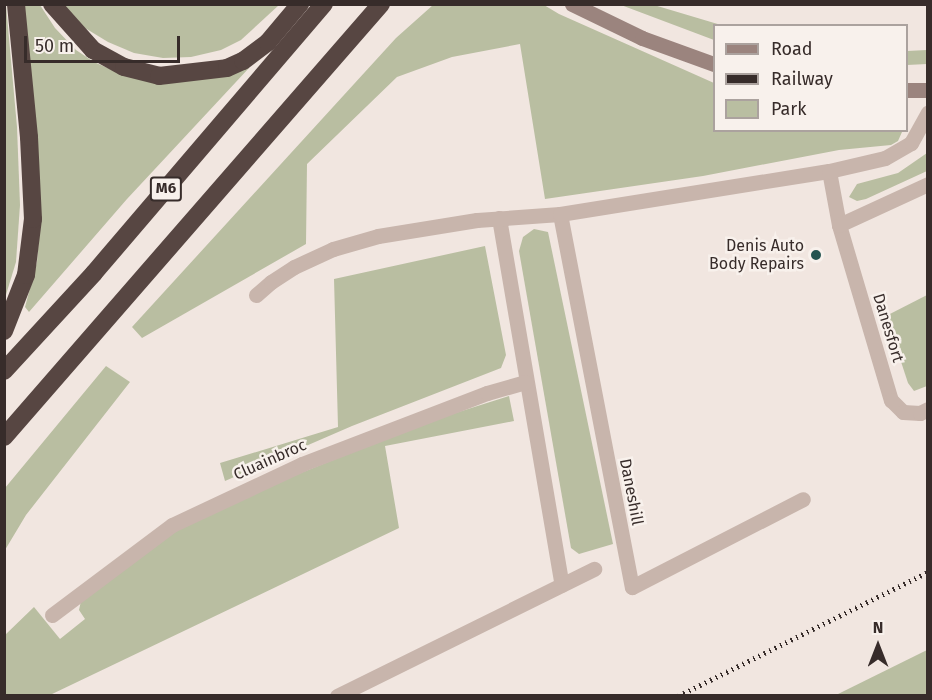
<!DOCTYPE html>
<html>
<head>
<meta charset="utf-8">
<style>
	body { margin:0 }
	#map { position:relative; width:932px; height:700px; overflow:hidden; background:#f1e6e0; font-family:"Fira Sans",sans-serif }
	div>[style] { position:absolute }
	[style*='--x'] { left:calc(var(--x)*1px); top:calc(var(--y)*1px); width:calc(var(--w)*1px); rotate:calc(var(--a)*1deg) }
	.green>* { inset:0; background:#b9bea1 }
	.street>* { height:15px; margin:-7.5px; padding:0 7.5px; transform-origin:7.5px; border-radius:7.5px; background:#c8b5ac }
	.secondary>* { height:15px; margin:-7.5px; padding:0 7.5px; transform-origin:7.5px; border-radius:7.5px; background:#9b847e }
	.highway>* { height:18px; margin:-9px; padding:0 9px; transform-origin:9px; border-radius:9px; background:#574642 }
	.rail>* { height:4.5px; margin-top:-2.25px; transform-origin:0; background:repeating-linear-gradient(90deg,#372c2a 0 1.5px,transparent 0 6px) }
	.dots>* { width:16px; height:16px; translate:-50% -50%; box-sizing:border-box; border:3px solid #f8f1ec; border-radius:50% }
	span { translate:-50% -50%; white-space:nowrap; text-align:center; line-height:1.15; -webkit-text-stroke:5px #f8f1ec; paint-order:stroke }
	.shield-label span { padding:2px 4px; background:#f8f1ec; border:2px solid; border-radius:4px; -webkit-text-stroke-width:0 }
	.shield-label { font-size:15px; color:#372c2a; font-weight:700 }
	.poi-label { font-size:16px; color:#372c2a }
	.right { translate:-100% -50%; text-align:right }
	.street-label { font-size:16px; color:#372c2a }
	.frame { position:absolute; inset:0; border:6px solid #372c2a; pointer-events:none }
	.legend { position:absolute; left:713px; top:24px; width:195px; height:108px; box-sizing:border-box; background:#f8f1ec; border:2px solid #aba29e; margin:0; padding:8px 10px; list-style:none; font-size:18px; color:#372c2a }
	.legend li { display:flex; align-items:center; gap:12px; height:30px }
	.legend b { width:30px; border:2px solid #aba29e }
	.north { position:absolute; left:848px; top:616px; width:60px; height:60px; -webkit-text-stroke:4px #f8f1ec; paint-order:stroke; rotate:0deg; font-size:16px; font-weight:700; line-height:24px; text-align:center; color:#372c2a }
	.north::after { content:''; display:block; margin:auto; width:21px; height:27px; background:#372c2a; clip-path:polygon(50% 0,100% 100%,50% 72%,0 100%) }
	.scale { position:absolute; left:24px; top:36px; width:156px; height:27px; box-sizing:border-box; border:3px solid #372c2a; border-top:0; padding-left:8px; font-size:18px; line-height:21px; white-space:nowrap; color:#372c2a; -webkit-text-stroke:4px #f8f1ec; paint-order:stroke }
</style>
</head>
<body>
<div id="map">
	<div class="green">
		<div style="clip-path:polygon(6px 5px,17px 127px,20px 205px,16px 262px,5px 298px)"></div>
		<div style="clip-path:polygon(24px 5px,40px 5px,55px 28px,76px 50px,94px 62px,126px 76px,246px 63px,249px 68px,127px 199px,29px 312px,25px 307px,37px 262px,41px 211px)"></div>
		<div style="clip-path:polygon(64px 5px,279px 5px,241px 40px,221px 50px,191px 57px,163px 58px,134px 53px,108px 42px,85px 28px)"></div>
		<div style="clip-path:polygon(433px 5px,544px 5px,559px 14px,714px 83px,714px 130px,902px 132px,898px 141px,891px 145px,839px 150px,703px 176px,545px 199px,520px 44px,452px 57px,397px 77px,307px 164px,306px 244px,142px 338px,132px 327px,396px 38px)"></div>
		<div style="clip-path:polygon(621px 5px,654px 5px,721px 25px,714px 26px,714px 40px)"></div>
		<div style="clip-path:polygon(927px 50px,927px 64px,907px 65px,907px 51px)"></div>
		<div style="clip-path:polygon(927px 153px,927px 171px,866px 199px,857px 201px,849px 197px,857px 184px,898px 173px)"></div>
		<div style="clip-path:polygon(534px 229px,548px 232px,613px 544px,579px 554px,571px 548px,519px 251px,523px 237px)"></div>
		<div style="clip-path:polygon(485px 246px,506px 355px,501px 368px,352px 426px,225px 481px,220px 463px,338px 427px,334px 279px)"></div>
		<div style="clip-path:polygon(927px 295px,927px 386px,914px 391px,908px 383px,886px 316px)"></div>
		<div style="clip-path:polygon(106px 366px,130px 382px,26px 515px,5px 550px,5px 488px)"></div>
		<div style="clip-path:polygon(509px 396px,514px 421px,385px 446px,399px 528px,50px 695px,5px 696px,5px 635px,34px 607px,60px 639px,85px 619px,79px 610px,81px 601px,172px 533px,276px 483px,427px 422px)"></div>
		<div style="clip-path:polygon(927px 650px,927px 695px,836px 695px)"></div>
	</div>
	<div class="street">
		<div style="--x:829;--y:171;--w:55;--a:79.5"></div>
		<div style="--x:839;--y:225;--w:183;--a:73.5"></div>
		<div style="--x:891;--y:400;--w:17;--a:45"></div>
		<div style="--x:903;--y:412;--w:17;--a:3"></div>
		<div style="--x:920;--y:413;--w:9;--a:-27"></div>
		<div style="--x:560;--y:214;--w:380;--a:79.1"></div>
		<div style="--x:632;--y:587;--w:192;--a:-27.2"></div>
		<div style="--x:499;--y:218;--w:372;--a:80.3"></div>
		<div style="--x:839;--y:225;--w:98;--a:-24.7"></div>
		<div style="--x:256;--y:295;--w:20;--a:-41"></div>
		<div style="--x:271;--y:282;--w:27;--a:-33"></div>
		<div style="--x:294;--y:267;--w:43;--a:-24.8"></div>
		<div style="--x:333;--y:249;--w:47;--a:-16.1"></div>
		<div style="--x:378;--y:236;--w:100;--a:-9.2"></div>
		<div style="--x:477;--y:220;--w:83;--a:-4.1"></div>
		<div style="--x:560;--y:214;--w:272;--a:-9.1"></div>
		<div style="--x:829;--y:171;--w:57;--a:-13.1"></div>
		<div style="--x:885;--y:158;--w:30;--a:-30"></div>
		<div style="--x:911;--y:143;--w:35;--a:-61"></div>
		<div style="--x:52;--y:615;--w:150;--a:-36.9"></div>
		<div style="--x:172;--y:525;--w:144;--a:-25.1"></div>
		<div style="--x:302;--y:464;--w:198;--a:-21"></div>
		<div style="--x:487;--y:393;--w:40;--a:-16"></div>
		<div style="--x:337;--y:696;--w:287;--a:-26.3"></div>
	</div>
	<div class="secondary">
		<div style="--x:572;--y:4;--w:78;--a:25.9"></div>
		<div style="--x:642;--y:38;--w:77;--a:19.9"></div>
		<div style="--x:906;--y:90;--w:22;--a:0"></div>
	</div>
	<div class="highway">
		<div style="--x:52;--y:4;--w:62;--a:48.3"></div>
		<div style="--x:93;--y:50;--w:35;--a:29"></div>
		<div style="--x:124;--y:67;--w:36;--a:14"></div>
		<div style="--x:159;--y:76;--w:68;--a:-6.7"></div>
		<div style="--x:227;--y:68;--w:17;--a:-24"></div>
		<div style="--x:243;--y:61;--w:31;--a:-37"></div>
		<div style="--x:268;--y:42;--w:50;--a:-49.9"></div>
		<div style="--x:4;--y:331;--w:60;--a:-68.6"></div>
		<div style="--x:26;--y:275;--w:56;--a:-82.9"></div>
		<div style="--x:33;--y:219;--w:82;--a:-92.8"></div>
		<div style="--x:29;--y:137;--w:134;--a:-95.6"></div>
		<div style="--x:4;--y:371;--w:133;--a:-47.4"></div>
		<div style="--x:94;--y:273;--w:354;--a:-49.5"></div>
		<div style="--x:4;--y:437;--w:574;--a:-48.95"></div>
	</div>
	<div class="rail">
		<div style="--x:678;--y:696;--w:279;--a:-26.4"></div>
	</div>
	<div class="dots">
		<div style="left:816px;top:255px;background:#245450"></div>
	</div>
	<div class="shield-label">
		<span style="left:166px;top:189px">M6</span>
	</div>
	<div class="poi-label">
		<span class="right" style="left:804px;top:255px">Denis Auto<br>Body Repairs</span>
	</div>
	<div class="street-label">
		<span style="left:888px;top:328px;rotate:73deg">Danesfort</span>
		<span style="left:270px;top:460px;rotate:-24deg">Cluainbroc</span>
		<span style="left:631px;top:492px;rotate:79deg">Daneshill</span>
	</div>
	<div class="frame"></div>
	<ul class="legend">
	<li><b style="height:8px;background:#9b847e"></b>Road</li>
	<li><b style="height:8px;background:#372c2a"></b>Railway</li>
	<li><b style="height:16px;background:#b9bea1"></b>Park</li>
	</ul>
	<div class="north">N</div>
	<div class="scale">50 m</div>
</div>
</body>
</html>
